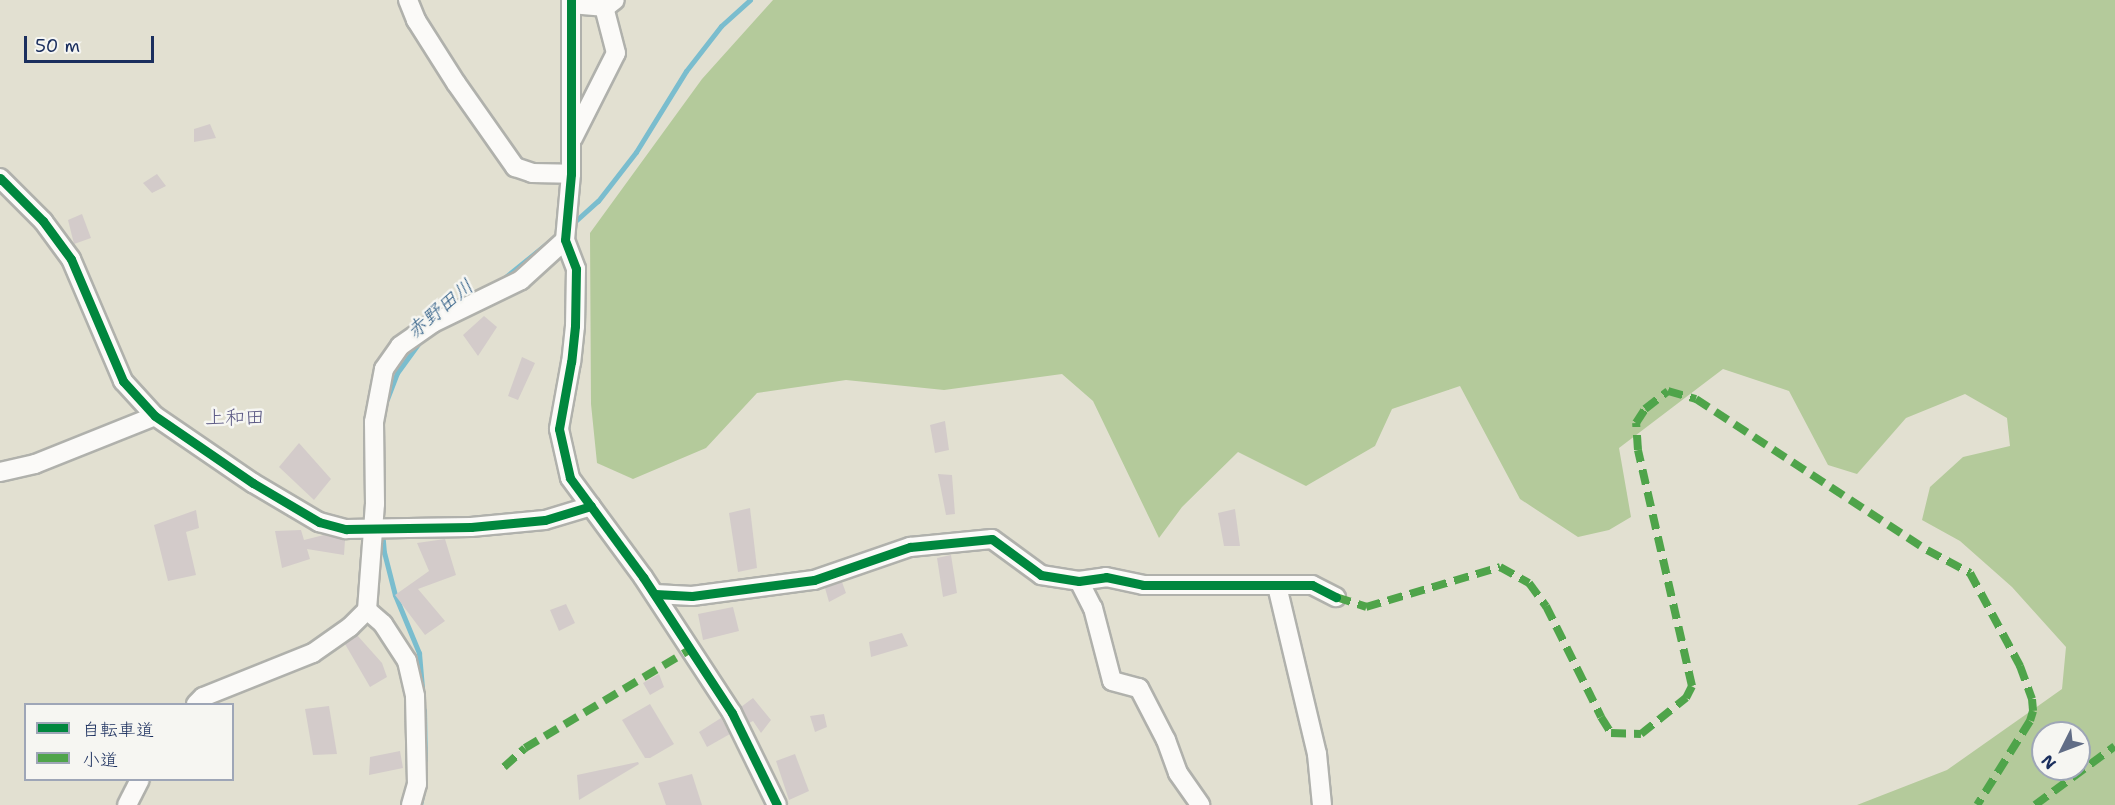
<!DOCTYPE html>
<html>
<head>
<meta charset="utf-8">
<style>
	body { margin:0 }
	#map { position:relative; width:2115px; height:805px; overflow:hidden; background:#e2e0d1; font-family:"Shantell Sans","Klee One",sans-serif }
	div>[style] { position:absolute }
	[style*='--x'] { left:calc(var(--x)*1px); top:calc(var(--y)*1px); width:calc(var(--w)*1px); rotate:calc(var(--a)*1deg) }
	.forest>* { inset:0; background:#b4ca9b }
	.stream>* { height:5px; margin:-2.5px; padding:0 2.5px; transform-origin:2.5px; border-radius:2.5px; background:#7abdce }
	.building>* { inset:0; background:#d3cbca }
	.roads { filter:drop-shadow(2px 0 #b0b1ac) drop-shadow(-2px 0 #b0b1ac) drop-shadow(0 2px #b0b1ac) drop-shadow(0 -2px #b0b1ac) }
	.minor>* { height:18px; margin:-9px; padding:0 9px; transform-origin:9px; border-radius:9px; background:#fbfaf8 }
	.quiet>* { height:8px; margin-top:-4px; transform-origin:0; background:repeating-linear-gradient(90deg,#4fa44a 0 15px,transparent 0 23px) }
	.cycleway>* { height:9px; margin:-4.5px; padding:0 4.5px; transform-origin:4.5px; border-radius:4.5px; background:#00873e }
	span { translate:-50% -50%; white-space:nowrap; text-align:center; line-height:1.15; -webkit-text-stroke:5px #f6f6f2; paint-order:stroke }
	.water-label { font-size:20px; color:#2c5b84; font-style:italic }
	.neighbourhood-label { font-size:20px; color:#5c5a85 }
	.legend { position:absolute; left:24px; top:703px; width:210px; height:78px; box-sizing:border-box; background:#f6f6f2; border:2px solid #9ea6b7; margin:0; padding:8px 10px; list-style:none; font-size:18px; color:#1b2f5e }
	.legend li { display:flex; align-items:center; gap:12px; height:30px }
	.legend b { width:30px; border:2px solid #9ea6b7 }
	.north { position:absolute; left:2031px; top:721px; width:60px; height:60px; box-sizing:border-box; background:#f6f6f2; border:2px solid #9ea6b7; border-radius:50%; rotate:228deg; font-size:16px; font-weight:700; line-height:24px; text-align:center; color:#1b2f5e }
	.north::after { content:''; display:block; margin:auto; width:21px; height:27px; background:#616d86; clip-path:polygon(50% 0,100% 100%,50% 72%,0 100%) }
	.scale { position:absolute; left:24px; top:36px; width:130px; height:27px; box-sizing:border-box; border:3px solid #1b2f5e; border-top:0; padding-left:8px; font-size:18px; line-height:21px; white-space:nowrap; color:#1b2f5e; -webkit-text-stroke:4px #f6f6f2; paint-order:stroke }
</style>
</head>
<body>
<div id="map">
	<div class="forest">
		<div style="clip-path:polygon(evenodd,773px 0,2115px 0,2115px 805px,1857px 805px,1947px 770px,2062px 689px,2066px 647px,2012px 587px,1960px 541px,1922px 520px,1930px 487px,1963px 457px,2010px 446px,2007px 418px,1965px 394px,1906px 418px,1857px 474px,1828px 465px,1789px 391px,1723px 369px,1619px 448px,1631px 517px,1609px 530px,1578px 537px,1520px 499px,1460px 386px,1392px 409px,1375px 446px,1306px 486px,1238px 452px,1182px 507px,1159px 538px,1093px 401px,1062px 374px,944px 390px,846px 380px,757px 393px,706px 448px,633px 479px,597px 463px,591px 404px,590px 233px,702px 79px,773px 0,2043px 733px,2079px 733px,2079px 769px,2043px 769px,2043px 733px)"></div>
	</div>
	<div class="stream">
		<div style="--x:571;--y:225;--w:36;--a:-42"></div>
		<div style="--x:598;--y:201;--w:62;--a:-52.2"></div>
		<div style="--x:636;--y:152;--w:95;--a:-58.3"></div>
		<div style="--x:686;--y:71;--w:57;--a:-52.1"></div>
		<div style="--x:721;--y:26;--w:39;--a:-42"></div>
		<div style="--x:498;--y:283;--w:81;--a:-39"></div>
		<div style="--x:387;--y:399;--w:28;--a:-69"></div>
		<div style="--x:397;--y:373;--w:41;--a:-54"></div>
		<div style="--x:382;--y:530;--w:22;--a:85"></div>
		<div style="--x:384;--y:552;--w:44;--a:75.7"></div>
		<div style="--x:395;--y:595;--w:63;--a:67.5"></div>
		<div style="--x:419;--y:653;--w:36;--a:85"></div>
		<div style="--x:424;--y:710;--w:50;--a:88.9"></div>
		<div style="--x:420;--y:805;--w:14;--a:-78"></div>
	</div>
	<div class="building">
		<div style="clip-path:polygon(210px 124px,216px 138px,194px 142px,194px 129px)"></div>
		<div style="clip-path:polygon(157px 174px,166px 186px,152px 193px,143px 183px)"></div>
		<div style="clip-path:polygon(82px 214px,91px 238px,74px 244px,68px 220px)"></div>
		<div style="clip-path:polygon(484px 316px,497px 327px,478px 356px,463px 335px)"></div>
		<div style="clip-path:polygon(522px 357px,535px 363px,518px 400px,508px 396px)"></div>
		<div style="clip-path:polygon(945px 421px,949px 450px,935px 453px,930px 425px)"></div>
		<div style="clip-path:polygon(299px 443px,331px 479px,314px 500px,279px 467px)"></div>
		<div style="clip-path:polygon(938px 474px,952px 475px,955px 514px,946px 515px)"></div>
		<div style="clip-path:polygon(750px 508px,757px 568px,738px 572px,729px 513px)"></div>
		<div style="clip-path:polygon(1235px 509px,1240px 546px,1224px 546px,1218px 513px)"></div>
		<div style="clip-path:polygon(196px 510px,199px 528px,186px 532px,196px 575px,168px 581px,154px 525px)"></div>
		<div style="clip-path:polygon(301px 530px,304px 540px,324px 535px,345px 540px,344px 555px,307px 549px,310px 559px,282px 568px,275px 531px)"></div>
		<div style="clip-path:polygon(445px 539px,456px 575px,418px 589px,445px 621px,425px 635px,395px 595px,429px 571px,417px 543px)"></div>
		<div style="clip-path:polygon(951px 555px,957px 593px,943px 597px,937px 558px)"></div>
		<div style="clip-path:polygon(842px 582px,846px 593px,829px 602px,825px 588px)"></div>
		<div style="clip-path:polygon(566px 604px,575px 623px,559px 631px,550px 610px)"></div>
		<div style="clip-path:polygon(733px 607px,739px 631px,703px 640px,698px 614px)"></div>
		<div style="clip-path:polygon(902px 633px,908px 646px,871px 657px,869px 642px)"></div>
		<div style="clip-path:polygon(357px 635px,382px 663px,387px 677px,370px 687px,345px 644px)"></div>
		<div style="clip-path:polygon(659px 674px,664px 687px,650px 695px,643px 683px)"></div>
		<div style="clip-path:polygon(753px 698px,771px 720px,761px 733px,753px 721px,749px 723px,741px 707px)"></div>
		<div style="clip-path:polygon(650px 704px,674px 744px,650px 758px,645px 758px,622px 720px)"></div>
		<div style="clip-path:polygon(329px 706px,337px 754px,313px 755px,305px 709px)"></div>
		<div style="clip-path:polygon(824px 714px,827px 727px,815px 732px,810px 716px)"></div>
		<div style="clip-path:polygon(721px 718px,730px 734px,707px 747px,699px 732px)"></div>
		<div style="clip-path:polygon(400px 751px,403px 768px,369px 775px,370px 757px)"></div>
		<div style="clip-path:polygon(795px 754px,809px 791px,789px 800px,776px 761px)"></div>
		<div style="clip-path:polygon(638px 762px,639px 764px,579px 800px,577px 775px)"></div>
		<div style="clip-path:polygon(692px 774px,702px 805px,666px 805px,658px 783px)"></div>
	</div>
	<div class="roads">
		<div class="minor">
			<div style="--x:408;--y:0;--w:22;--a:68"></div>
			<div style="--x:416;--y:20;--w:75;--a:57.6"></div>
			<div style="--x:456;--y:83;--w:103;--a:54.9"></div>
			<div style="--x:515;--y:167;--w:18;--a:19"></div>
			<div style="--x:532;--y:173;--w:39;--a:1"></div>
			<div style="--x:571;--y:0;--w:174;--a:90"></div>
			<div style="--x:571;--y:174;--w:66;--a:95.2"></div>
			<div style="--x:565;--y:240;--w:31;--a:69"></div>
			<div style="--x:576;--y:269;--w:57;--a:91"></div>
			<div style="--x:575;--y:326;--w:36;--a:96"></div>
			<div style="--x:571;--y:362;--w:68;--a:100.2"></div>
			<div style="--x:559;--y:429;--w:50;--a:77.3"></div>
			<div style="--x:570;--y:478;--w:123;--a:53.6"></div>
			<div style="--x:643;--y:577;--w:163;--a:56.8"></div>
			<div style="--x:732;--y:713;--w:102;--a:63.9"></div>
			<div style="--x:571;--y:4;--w:35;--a:5"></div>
			<div style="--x:606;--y:7;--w:11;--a:-38"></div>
			<div style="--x:573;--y:138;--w:95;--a:-63.2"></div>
			<div style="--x:616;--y:53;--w:48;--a:-104.6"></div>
			<div style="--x:0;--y:178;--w:61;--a:45"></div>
			<div style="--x:43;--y:221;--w:47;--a:53.6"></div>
			<div style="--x:71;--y:259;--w:133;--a:66.9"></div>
			<div style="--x:123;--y:381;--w:47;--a:47.6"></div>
			<div style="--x:155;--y:416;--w:119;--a:34.4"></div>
			<div style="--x:253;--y:483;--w:77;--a:30.6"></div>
			<div style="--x:319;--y:522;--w:28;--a:15"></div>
			<div style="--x:346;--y:529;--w:125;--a:-0.9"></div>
			<div style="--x:471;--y:527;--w:74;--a:-5.4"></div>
			<div style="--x:545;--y:520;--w:48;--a:-16.9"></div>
			<div style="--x:0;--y:472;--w:36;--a:-13"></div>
			<div style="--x:35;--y:464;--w:129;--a:-21.8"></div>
			<div style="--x:1079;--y:581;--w:30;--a:63"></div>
			<div style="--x:1093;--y:608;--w:75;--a:75.4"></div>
			<div style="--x:1112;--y:681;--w:28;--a:15"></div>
			<div style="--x:1139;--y:688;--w:59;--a:62.6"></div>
			<div style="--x:1166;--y:740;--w:35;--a:70"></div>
			<div style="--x:1178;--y:773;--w:39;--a:55"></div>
			<div style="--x:1277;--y:586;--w:173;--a:76.6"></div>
			<div style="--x:1317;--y:754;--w:51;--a:84.4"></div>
			<div style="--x:655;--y:594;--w:37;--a:3"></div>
			<div style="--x:692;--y:596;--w:123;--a:-7.5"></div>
			<div style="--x:814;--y:580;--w:102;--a:-19"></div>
			<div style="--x:910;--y:547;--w:82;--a:-5.6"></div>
			<div style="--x:992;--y:539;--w:61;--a:36.3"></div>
			<div style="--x:1041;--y:575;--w:38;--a:9"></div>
			<div style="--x:1079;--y:581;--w:27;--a:-8"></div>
			<div style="--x:1106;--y:577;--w:38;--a:12"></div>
			<div style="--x:1143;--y:585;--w:169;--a:0"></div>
			<div style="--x:1312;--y:585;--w:27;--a:27"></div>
			<div style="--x:367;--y:610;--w:21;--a:41"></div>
			<div style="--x:383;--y:624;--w:44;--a:57"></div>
			<div style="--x:407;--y:661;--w:36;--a:77"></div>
			<div style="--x:415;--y:696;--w:88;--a:88.7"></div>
			<div style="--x:417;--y:784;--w:22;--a:106"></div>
			<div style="--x:196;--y:704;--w:10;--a:-45"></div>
			<div style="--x:203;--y:697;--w:118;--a:-21.8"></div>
			<div style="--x:313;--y:653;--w:45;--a:-35.1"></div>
			<div style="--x:350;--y:627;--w:24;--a:-45"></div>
			<div style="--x:367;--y:610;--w:106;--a:-85.7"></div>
			<div style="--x:375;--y:504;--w:82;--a:-90.7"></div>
			<div style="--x:374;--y:422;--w:54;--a:-79.3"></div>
			<div style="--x:384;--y:369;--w:28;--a:-55"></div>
			<div style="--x:400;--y:346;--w:40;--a:-34.9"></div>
			<div style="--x:433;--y:323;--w:98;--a:-26"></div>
			<div style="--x:521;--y:280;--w:59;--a:-42.3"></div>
			<div style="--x:127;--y:805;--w:28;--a:-63"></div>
		</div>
	</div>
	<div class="quiet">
		<div style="--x:1336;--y:597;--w:32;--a:18"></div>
		<div style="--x:1366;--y:607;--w:140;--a:-16.6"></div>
		<div style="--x:1500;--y:567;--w:33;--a:29"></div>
		<div style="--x:1529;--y:583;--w:29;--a:54"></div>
		<div style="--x:1546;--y:606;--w:124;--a:63.6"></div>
		<div style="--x:1601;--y:717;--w:19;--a:58"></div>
		<div style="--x:1611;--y:733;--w:30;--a:2"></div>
		<div style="--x:1641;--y:734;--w:58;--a:-38.7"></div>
		<div style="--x:1686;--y:698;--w:13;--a:-63"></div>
		<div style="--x:1692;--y:686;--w:242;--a:-102.9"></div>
		<div style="--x:1638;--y:450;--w:27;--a:-94"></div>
		<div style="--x:1636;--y:423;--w:17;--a:-57"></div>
		<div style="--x:1645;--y:409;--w:29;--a:-38"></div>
		<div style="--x:1668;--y:391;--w:29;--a:16"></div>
		<div style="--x:1696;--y:399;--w:276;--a:33.2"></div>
		<div style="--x:1927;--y:550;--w:49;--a:28.1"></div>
		<div style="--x:1970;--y:573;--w:106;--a:61.7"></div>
		<div style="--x:2020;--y:666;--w:35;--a:70"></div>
		<div style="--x:2032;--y:699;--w:12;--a:85"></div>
		<div style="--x:2033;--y:711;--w:10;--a:107"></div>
		<div style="--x:2030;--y:721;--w:99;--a:122.2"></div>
		<div style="--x:504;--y:767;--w:28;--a:-42"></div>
		<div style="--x:525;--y:748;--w:193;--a:-30.8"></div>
		<div style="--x:2035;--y:805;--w:99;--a:-36.4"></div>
	</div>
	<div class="cycleway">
		<div style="--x:571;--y:0;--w:174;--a:90"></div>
		<div style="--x:571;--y:174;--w:66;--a:95.2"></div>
		<div style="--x:565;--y:240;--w:31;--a:69"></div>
		<div style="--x:576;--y:269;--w:57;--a:91"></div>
		<div style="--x:575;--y:326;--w:36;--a:96"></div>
		<div style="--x:571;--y:362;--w:68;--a:100.2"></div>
		<div style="--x:559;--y:429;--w:50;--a:77.3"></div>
		<div style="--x:570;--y:478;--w:123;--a:53.6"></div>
		<div style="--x:643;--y:577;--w:163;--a:56.8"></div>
		<div style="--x:732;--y:713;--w:102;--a:63.9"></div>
		<div style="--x:0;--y:178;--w:61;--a:45"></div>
		<div style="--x:43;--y:221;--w:47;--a:53.6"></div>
		<div style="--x:71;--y:259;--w:133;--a:66.9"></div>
		<div style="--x:123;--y:381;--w:47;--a:47.6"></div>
		<div style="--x:155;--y:416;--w:119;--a:34.4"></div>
		<div style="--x:253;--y:483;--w:77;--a:30.6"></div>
		<div style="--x:319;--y:522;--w:28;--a:15"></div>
		<div style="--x:346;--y:529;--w:125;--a:-0.9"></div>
		<div style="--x:471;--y:527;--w:74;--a:-5.4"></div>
		<div style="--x:545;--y:520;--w:48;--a:-16.9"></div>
		<div style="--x:655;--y:594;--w:37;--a:3"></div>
		<div style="--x:692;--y:596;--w:123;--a:-7.5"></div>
		<div style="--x:814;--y:580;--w:102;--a:-19"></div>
		<div style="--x:910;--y:547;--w:82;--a:-5.6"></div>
		<div style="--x:992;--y:539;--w:61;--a:36.3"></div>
		<div style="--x:1041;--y:575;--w:38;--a:9"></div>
		<div style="--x:1079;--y:581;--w:27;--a:-8"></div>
		<div style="--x:1106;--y:577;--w:38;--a:12"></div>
		<div style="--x:1143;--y:585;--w:169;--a:0"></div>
		<div style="--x:1312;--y:585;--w:27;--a:27"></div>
	</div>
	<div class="water-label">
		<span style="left:440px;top:309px;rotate:-40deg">赤野田川</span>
	</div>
	<div class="neighbourhood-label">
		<span style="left:235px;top:417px">上和田</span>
	</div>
	<ul class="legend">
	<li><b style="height:8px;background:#00873e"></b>自転車道</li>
	<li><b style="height:8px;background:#4fa44a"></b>小道</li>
	</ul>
	<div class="north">N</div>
	<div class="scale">50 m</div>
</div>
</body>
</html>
